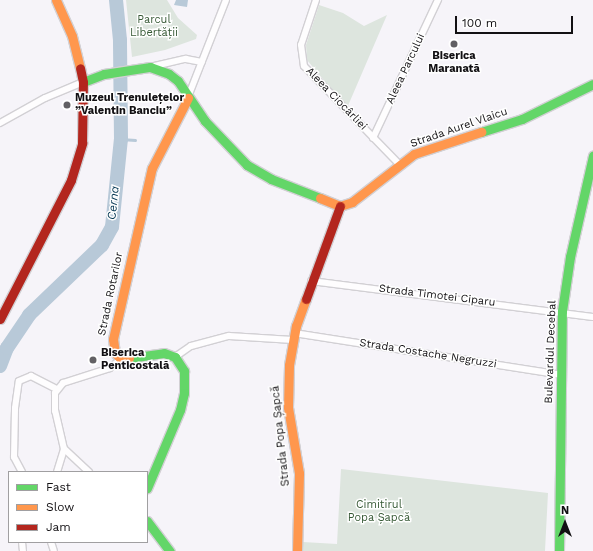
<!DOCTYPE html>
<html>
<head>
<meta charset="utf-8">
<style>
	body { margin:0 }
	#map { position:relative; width:593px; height:551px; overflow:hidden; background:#f6f4f9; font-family:"Work Sans",sans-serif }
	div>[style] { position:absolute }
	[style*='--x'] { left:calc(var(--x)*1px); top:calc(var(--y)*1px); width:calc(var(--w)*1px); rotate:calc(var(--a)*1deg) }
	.green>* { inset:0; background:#dde5de }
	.water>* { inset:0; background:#b8c9d8 }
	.stream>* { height:2.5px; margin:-1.25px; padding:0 1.25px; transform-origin:1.25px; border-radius:1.25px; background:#b8c9d8 }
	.river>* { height:14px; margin:-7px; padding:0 7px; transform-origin:7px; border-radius:7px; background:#b8c9d8 }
	.roads { filter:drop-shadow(1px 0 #d2d0d4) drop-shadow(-1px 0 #d2d0d4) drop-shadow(0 1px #d2d0d4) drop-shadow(0 -1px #d2d0d4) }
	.street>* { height:6px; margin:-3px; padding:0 3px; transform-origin:3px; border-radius:3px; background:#fefdfe }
	.fast>* { height:9px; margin:-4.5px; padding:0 4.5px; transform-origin:4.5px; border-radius:4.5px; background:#63d668 }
	.slow>* { height:9px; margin:-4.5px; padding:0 4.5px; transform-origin:4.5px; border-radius:4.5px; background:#ff974d }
	.jam>* { height:9px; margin:-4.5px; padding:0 4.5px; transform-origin:4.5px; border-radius:4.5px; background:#b3261e }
	.dots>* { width:11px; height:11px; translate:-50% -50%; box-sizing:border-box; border:2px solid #fff; border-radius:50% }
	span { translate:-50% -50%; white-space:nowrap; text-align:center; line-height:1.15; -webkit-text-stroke:3px #fff; paint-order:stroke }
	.park-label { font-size:11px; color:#365935 }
	.poi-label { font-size:11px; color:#121013; font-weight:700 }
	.left { translate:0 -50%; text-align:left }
	.street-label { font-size:11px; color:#121013 }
	.water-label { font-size:12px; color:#063854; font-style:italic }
	.legend { position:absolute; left:8px; top:471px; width:140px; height:72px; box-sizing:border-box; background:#fff; border:1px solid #a09fa1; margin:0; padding:5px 7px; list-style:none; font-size:12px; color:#121013 }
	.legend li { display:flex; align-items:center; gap:8px; height:20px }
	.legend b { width:20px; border:1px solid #a09fa1 }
	.north { position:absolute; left:545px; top:503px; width:40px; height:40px; -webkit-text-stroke:3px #fff; paint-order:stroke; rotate:0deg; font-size:11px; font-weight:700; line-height:16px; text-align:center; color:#121013 }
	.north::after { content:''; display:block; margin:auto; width:14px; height:18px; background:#121013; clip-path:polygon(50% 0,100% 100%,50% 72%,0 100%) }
	.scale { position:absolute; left:455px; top:16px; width:118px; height:18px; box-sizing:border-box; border:2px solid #121013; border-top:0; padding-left:5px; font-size:12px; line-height:14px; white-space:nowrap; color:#121013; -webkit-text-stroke:3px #fff; paint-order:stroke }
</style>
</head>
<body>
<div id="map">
	<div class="green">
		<div style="clip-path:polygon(126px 0,167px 0,178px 18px,197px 35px,196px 39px,165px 50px,132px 57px)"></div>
		<div style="clip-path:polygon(319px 5px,343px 13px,364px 26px,387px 15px,347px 108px,307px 60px,306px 45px)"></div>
		<div style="clip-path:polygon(341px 469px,548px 493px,545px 551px,302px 551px,303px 542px,337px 544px)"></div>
	</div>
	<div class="water">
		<div style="clip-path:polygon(176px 0,188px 0,187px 7px,174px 5px)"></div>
	</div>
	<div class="stream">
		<div style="--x:121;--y:139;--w:14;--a:4"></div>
	</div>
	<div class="river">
		<div style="--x:0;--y:366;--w:19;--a:-69"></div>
		<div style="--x:7;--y:348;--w:40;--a:-56"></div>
		<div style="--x:29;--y:315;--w:101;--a:-43.8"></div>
		<div style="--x:102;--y:245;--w:21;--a:-61"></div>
		<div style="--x:112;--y:227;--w:88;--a:-84.2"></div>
		<div style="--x:121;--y:139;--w:99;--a:-90.6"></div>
		<div style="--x:120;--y:40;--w:40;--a:-95.7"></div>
	</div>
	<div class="roads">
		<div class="street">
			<div style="--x:316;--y:0;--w:47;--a:108.4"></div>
			<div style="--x:301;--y:45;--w:21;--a:82"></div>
			<div style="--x:304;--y:66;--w:136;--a:45.9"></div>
			<div style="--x:150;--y:67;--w:37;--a:-13"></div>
			<div style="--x:186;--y:59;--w:16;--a:11"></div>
			<div style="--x:188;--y:97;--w:104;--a:-68.6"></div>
			<div style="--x:0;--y:123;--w:51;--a:-29.1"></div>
			<div style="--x:45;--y:98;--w:41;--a:-22.8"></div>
			<div style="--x:373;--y:138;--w:153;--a:-64.8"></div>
			<div style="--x:311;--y:281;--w:284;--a:7.3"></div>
			<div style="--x:294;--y:333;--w:270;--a:8.9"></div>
			<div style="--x:175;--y:357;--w:19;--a:-35"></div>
			<div style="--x:191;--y:346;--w:39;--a:-15"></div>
			<div style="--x:229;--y:336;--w:64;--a:3.6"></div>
			<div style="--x:22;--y:472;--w:17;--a:-118"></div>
			<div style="--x:14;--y:457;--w:49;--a:-88.8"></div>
			<div style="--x:15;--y:408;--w:27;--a:-82"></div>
			<div style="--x:19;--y:381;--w:13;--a:-23"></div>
			<div style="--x:31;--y:376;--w:28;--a:27"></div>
			<div style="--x:57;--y:472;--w:24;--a:-73"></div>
			<div style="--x:89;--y:472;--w:34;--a:-137"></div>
			<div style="--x:64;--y:449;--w:39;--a:-103"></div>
			<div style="--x:55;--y:411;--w:18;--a:-90"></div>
			<div style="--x:55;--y:393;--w:13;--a:-51"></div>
			<div style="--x:63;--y:383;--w:49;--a:-17.7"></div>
			<div style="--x:110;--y:368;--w:14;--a:-39"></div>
			<div style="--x:22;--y:542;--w:9;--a:84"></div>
			<div style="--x:51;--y:542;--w:9;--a:72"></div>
		</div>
		<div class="fast">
			<div style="--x:83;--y:82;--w:22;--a:-21"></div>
			<div style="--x:104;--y:74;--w:47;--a:-8.7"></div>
			<div style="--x:150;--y:67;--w:20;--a:20"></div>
			<div style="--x:169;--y:74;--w:11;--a:38"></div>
			<div style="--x:178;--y:81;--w:48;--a:56"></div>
			<div style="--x:205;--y:121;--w:61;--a:46.3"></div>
			<div style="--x:247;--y:165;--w:28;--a:30"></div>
			<div style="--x:271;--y:179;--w:53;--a:21.2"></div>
			<div style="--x:481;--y:132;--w:43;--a:-17.6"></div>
			<div style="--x:522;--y:119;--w:79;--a:-26.2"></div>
			<div style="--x:129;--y:358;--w:35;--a:-8"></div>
			<div style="--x:164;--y:353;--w:12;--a:20"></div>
			<div style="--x:175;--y:357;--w:17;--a:57"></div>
			<div style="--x:184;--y:371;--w:22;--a:90"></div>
			<div style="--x:184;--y:393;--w:17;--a:103"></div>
			<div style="--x:180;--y:410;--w:85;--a:112.9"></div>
			<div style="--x:147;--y:521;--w:38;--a:53"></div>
			<div style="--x:559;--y:551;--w:240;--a:-89.3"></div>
			<div style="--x:562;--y:311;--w:55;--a:-81.6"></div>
			<div style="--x:570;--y:257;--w:104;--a:-77.2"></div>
		</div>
		<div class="slow">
			<div style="--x:56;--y:0;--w:39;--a:66"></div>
			<div style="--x:72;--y:36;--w:33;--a:76"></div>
			<div style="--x:320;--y:198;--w:22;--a:22"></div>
			<div style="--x:340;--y:206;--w:13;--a:-18"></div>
			<div style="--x:352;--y:202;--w:78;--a:-37.7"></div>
			<div style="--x:414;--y:154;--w:71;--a:-18.2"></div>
			<div style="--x:129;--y:358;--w:8;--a:173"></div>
			<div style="--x:121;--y:359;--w:8;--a:-135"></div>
			<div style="--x:115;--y:353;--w:14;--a:-98"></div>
			<div style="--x:113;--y:339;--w:175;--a:-77.2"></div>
			<div style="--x:152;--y:168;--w:79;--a:-62.8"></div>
			<div style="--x:297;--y:551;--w:78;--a:-88.5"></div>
			<div style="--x:299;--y:473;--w:67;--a:-99.5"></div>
			<div style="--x:288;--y:407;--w:42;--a:-88.6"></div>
			<div style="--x:289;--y:365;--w:40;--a:-80"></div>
			<div style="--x:296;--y:326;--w:29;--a:-70"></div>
		</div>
		<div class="jam">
			<div style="--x:306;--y:299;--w:99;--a:-69.9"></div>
			<div style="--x:0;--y:319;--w:156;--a:-62.9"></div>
			<div style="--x:71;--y:180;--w:39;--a:-73"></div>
			<div style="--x:82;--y:143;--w:61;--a:-89.1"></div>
			<div style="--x:83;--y:82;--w:14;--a:-102"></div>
		</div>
	</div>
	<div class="dots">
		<div style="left:454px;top:44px;background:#626064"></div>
		<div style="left:67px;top:105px;background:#626064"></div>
		<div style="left:93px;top:360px;background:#626064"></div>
	</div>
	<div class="park-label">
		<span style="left:154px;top:27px">Parcul<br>Libertății</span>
		<span style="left:379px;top:512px">Cimitirul<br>Popa Șapcă</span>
	</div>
	<div class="poi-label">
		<span style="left:454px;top:63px">Biserica<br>Maranată</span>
		<span class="left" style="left:75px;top:105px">Muzeul Trenulețelor<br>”Valentin Banciu”</span>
		<span class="left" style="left:101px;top:360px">Biserica<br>Penticostală</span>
	</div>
	<div class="street-label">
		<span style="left:406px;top:69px;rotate:-65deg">Aleea Parcului</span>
		<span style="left:336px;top:99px;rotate:46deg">Aleea Ciocârliei</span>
		<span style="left:459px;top:128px;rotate:-19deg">Strada Aurel Vlaicu</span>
		<span style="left:111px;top:294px;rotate:-78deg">Strada Rotarilor</span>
		<span style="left:437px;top:296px;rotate:7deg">Strada Timotei Ciparu</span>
		<span style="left:551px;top:352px;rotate:-88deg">Bulevardul Decebal</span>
		<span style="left:428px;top:354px;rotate:9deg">Strada Costache Negruzzi</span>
		<span style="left:281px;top:436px;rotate:-96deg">Strada Popa Șapcă</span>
	</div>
	<div class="water-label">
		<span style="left:114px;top:203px;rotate:-84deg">Cerna</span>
	</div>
	<ul class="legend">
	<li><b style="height:5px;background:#63d668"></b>Fast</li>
	<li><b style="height:5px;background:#ff974d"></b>Slow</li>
	<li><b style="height:5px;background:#b3261e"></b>Jam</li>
	</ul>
	<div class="north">N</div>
	<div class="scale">100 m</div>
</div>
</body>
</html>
